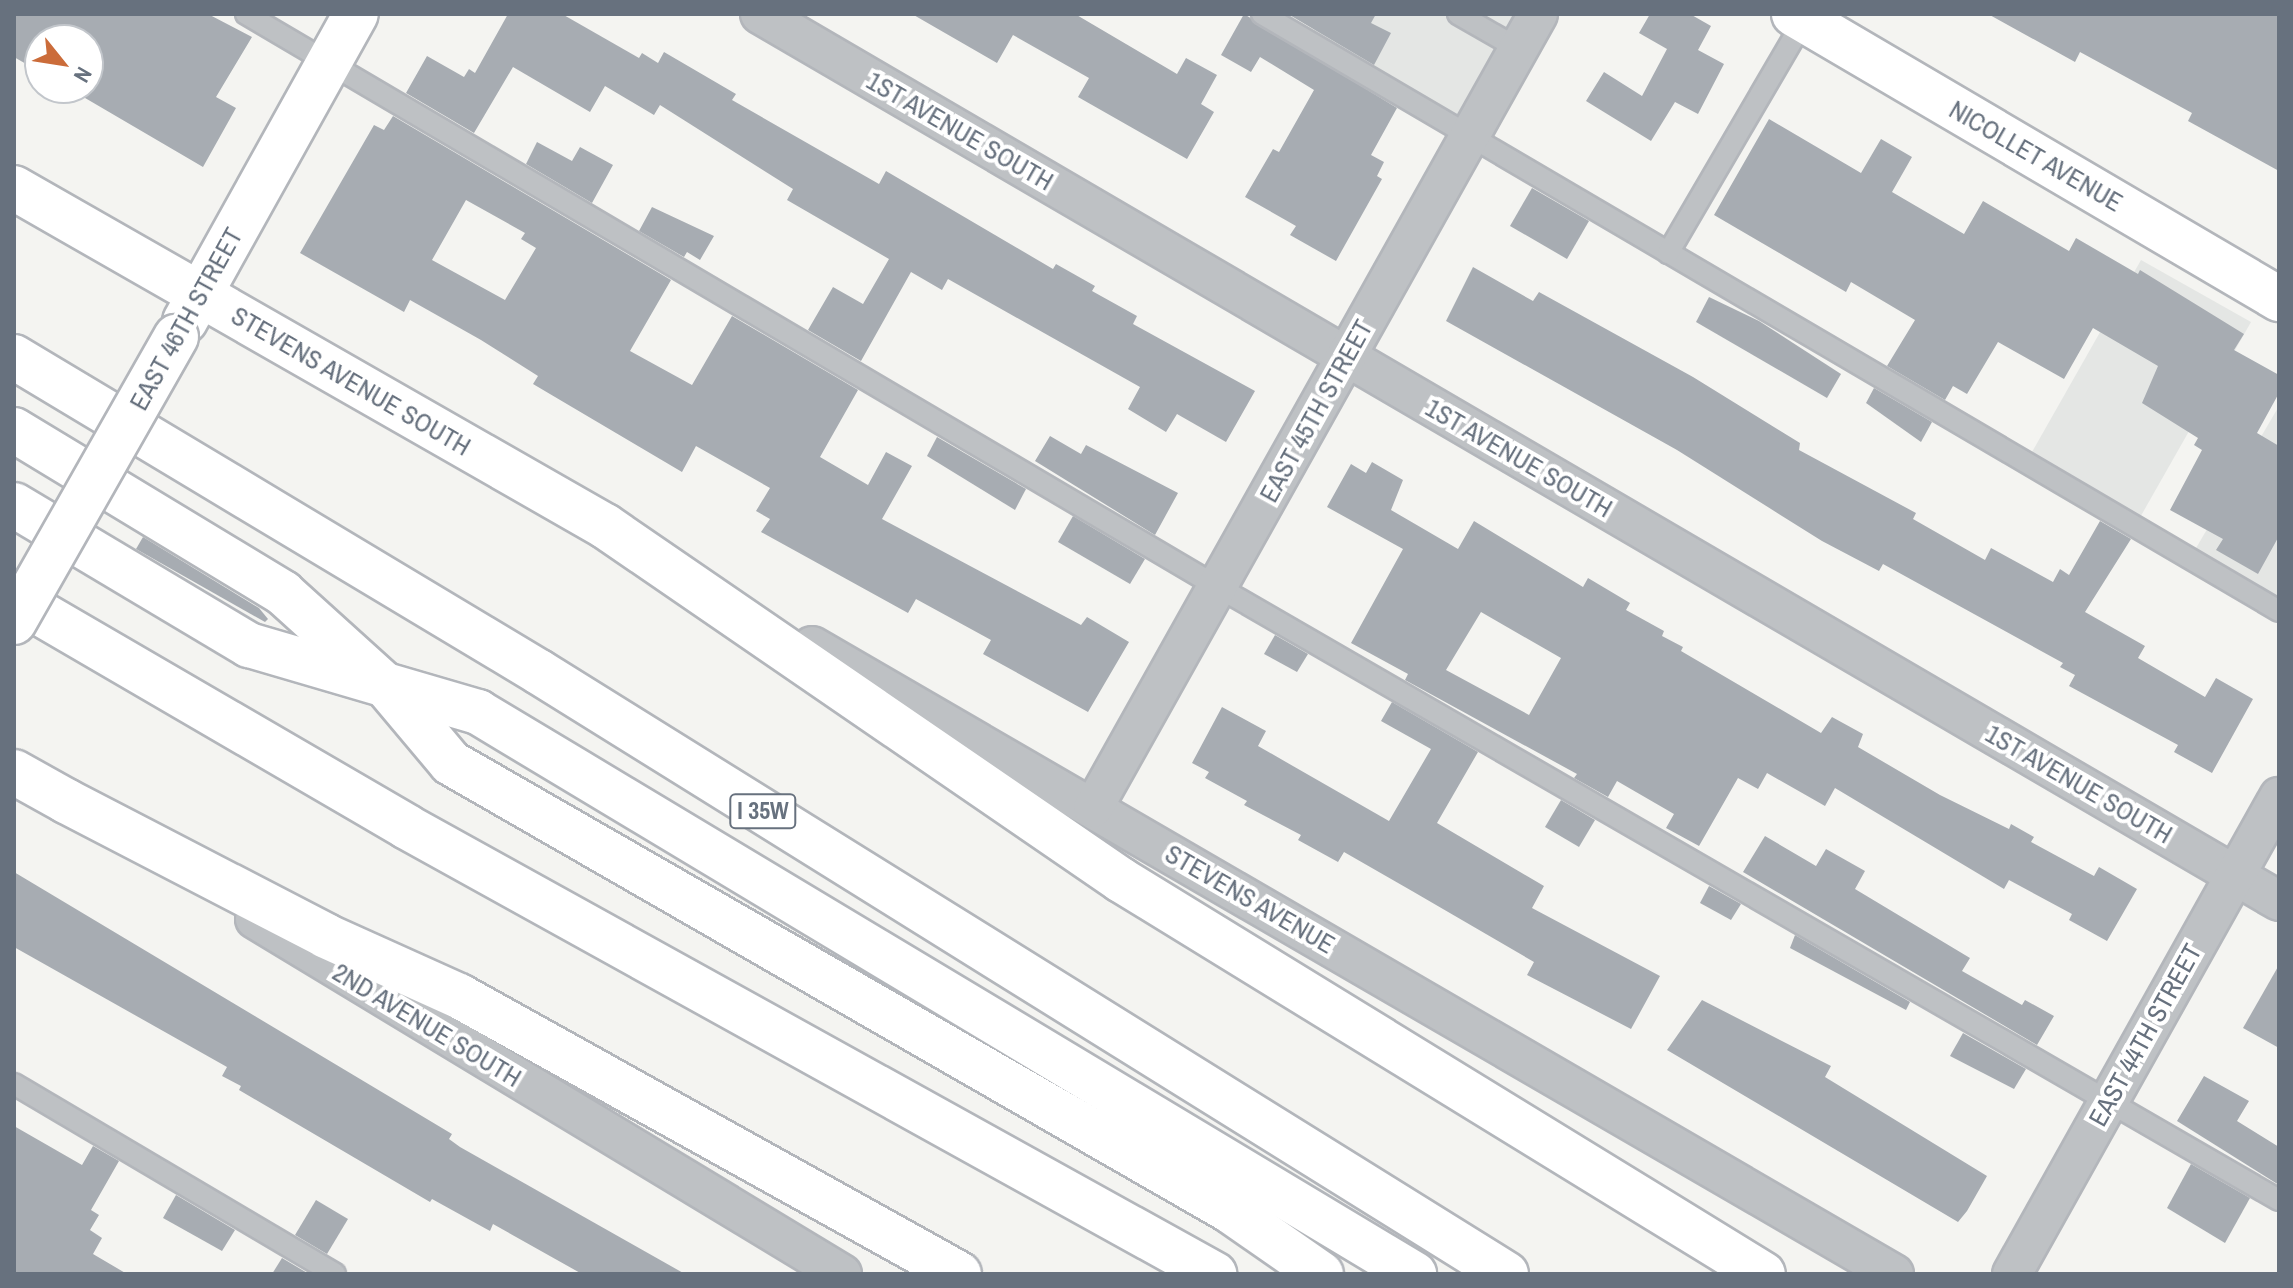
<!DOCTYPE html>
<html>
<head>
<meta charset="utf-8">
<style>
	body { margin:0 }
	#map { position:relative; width:2293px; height:1288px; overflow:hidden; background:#f4f4f1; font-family:"Archivo Narrow",sans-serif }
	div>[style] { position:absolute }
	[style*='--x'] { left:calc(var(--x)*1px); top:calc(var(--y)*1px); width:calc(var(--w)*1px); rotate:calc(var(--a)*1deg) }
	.built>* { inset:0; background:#e4e6e4 }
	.building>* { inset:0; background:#a7acb2 }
	.roads { filter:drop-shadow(2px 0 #b3b6bb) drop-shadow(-2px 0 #b3b6bb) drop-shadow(0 2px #b3b6bb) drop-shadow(0 -2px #b3b6bb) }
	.service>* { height:20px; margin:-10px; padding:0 10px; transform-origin:10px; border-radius:10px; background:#bec1c4 }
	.minor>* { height:38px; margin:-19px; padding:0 19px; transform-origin:19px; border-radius:19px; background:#bec1c4 }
	.secondary>* { height:44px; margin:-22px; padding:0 22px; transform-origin:22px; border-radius:22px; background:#fff }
	.motorway>* { height:44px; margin:-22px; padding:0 22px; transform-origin:22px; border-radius:22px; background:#fff }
	.bridges { filter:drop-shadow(2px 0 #b3b6bb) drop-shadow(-2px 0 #b3b6bb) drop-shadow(0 2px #b3b6bb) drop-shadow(0 -2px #b3b6bb) }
	.secondary-bridge>* { height:44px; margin:-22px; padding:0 22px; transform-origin:22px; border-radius:22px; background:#fff }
	span { translate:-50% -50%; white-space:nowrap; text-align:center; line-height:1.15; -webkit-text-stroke:8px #fff; paint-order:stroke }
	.shield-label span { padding:2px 6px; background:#fff; border:2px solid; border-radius:6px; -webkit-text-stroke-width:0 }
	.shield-label { font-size:24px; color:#67717e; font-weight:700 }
	.street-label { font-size:26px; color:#67717e }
	.frame { position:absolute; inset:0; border:16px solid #67717e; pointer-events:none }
	.north { position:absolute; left:24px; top:24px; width:80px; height:80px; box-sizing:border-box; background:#fff; border:2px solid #c2c6cb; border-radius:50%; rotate:120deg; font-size:22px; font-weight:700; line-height:32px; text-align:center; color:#67717e }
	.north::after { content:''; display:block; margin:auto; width:28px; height:36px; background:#cb6c3a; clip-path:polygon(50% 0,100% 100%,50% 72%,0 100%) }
</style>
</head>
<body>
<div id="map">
	<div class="built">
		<div style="clip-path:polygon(1324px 14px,1515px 14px,1453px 122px,1308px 41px)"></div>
		<div style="clip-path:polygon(2141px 260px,2251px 322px,2138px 521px,2028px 459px)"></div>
		<div style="clip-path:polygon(2279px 406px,2279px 603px,2192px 555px)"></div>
	</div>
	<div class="building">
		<div style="clip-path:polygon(14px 14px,208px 14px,252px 37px,216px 97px,236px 108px,203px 167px,68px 88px,88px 88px,88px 40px,40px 40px,40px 72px,14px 57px)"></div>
		<div style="clip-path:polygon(508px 14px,562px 14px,639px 58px,642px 53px,658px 63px,664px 52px,736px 94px,732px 100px,879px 184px,886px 171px,1053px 269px,1056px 264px,1095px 286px,1092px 291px,1137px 316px,1133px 324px,1255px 391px,1226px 442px,1177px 414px,1166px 432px,1128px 409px,1140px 387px,948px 279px,942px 290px,911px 272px,861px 361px,808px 330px,833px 287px,863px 304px,889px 259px,787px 200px,793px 189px,660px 105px,654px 115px,605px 86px,590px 112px,513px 67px,474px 133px,406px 93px,427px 56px,464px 77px,469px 69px,475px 73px)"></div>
		<div style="clip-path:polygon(912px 14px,1075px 14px,1177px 74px,1186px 58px,1217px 75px,1201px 104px,1214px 112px,1187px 159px,1078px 97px,1089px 78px,1013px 35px,997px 63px)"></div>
		<div style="clip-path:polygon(1244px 14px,1397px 108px,1371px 155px,1384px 162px,1377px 176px,1382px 179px,1336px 261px,1290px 235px,1296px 226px,1245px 197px,1273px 149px,1279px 152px,1314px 90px,1260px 57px,1251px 72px,1221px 55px)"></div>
		<div style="clip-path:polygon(1288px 14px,1376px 14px,1371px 23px,1391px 33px,1374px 65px)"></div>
		<div style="clip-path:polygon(1650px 14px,1690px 14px,1711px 26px,1698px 50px,1724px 64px,1698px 114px,1675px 102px,1651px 141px,1586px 101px,1604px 72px,1642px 96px,1667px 49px,1639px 33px)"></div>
		<div style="clip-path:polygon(1988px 14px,2279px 14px,2279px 171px,2188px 121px,2192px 113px,2080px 52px,2075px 62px)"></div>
		<div style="clip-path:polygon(evenodd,393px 116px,671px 280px,630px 351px,692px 385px,732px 316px,858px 390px,820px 457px,868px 485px,886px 452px,912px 466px,882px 519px,1081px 625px,1087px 617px,1129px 642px,1088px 712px,983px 654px,991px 640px,916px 599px,908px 613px,761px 532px,770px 519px,756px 511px,770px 488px,696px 446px,682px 472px,533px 384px,538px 376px,481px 340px,410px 300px,404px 312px,300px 253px,374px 125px,384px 130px,393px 116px,466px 200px,525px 233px,521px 239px,536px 248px,505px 300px,432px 260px,466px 200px)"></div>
		<div style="clip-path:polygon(1769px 119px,1861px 173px,1881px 139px,1912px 157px,1892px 192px,1964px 234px,1983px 201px,2069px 251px,2076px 238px,2138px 274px,2140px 270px,2244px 334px,2234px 350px,2279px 375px,2279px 393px,2257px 433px,2279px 446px,2279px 536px,2258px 574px,2216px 550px,2223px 539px,2170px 510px,2202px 450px,2194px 445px,2198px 438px,2142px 403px,2158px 366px,2093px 328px,2064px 379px,1998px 342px,1967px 394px,1953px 386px,1945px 400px,1887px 366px,1915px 320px,1851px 282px,1846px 292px,1714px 215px)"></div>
		<div style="clip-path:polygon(537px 142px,572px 161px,580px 147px,613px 165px,592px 203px,526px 164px)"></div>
		<div style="clip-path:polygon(1532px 188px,1589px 221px,1567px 259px,1510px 226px)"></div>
		<div style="clip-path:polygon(652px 207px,714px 236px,700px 260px,687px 252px,684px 257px,639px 231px)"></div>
		<div style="clip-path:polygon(1473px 267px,1533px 301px,1539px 292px,1693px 377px,1800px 443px,1799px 450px,1916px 513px,1913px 519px,1985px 560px,1991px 548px,2053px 582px,2060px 569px,2069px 575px,2100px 521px,2131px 539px,2085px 612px,2145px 646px,2138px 658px,2205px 697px,2216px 678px,2253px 699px,2212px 773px,2174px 752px,2178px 745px,2069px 686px,2075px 675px,2060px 667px,2063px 663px,1883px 564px,1879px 571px,1822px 541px,1677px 450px,1446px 321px)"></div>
		<div style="clip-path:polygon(1709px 297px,1759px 321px,1841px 374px,1827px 398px,1696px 322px)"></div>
		<div style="clip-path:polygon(1874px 388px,1932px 422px,1921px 442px,1866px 403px)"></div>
		<div style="clip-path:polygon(1050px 436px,1081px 454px,1086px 445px,1178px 493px,1155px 535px,1035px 461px)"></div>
		<div style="clip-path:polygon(937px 437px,1026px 489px,1015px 510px,927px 456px)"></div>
		<div style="clip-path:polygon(evenodd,1372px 462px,1403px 480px,1391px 510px,1458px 549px,1474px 521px,1583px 587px,1588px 578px,1630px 603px,1626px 610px,1664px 631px,1662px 636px,1683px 647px,1681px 651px,1821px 733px,1832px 717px,1863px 734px,1858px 747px,1940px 795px,2009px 829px,2011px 824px,2034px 837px,2031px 842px,2094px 876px,2099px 867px,2137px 889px,2107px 941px,2069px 920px,2072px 914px,2009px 880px,2004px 889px,1835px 788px,1825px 806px,1767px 773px,1758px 789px,1738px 778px,1699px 846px,1666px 828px,1674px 814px,1617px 781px,1608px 797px,1574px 778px,1577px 774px,1405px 680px,1408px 674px,1351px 643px,1403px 549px,1327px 507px,1351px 464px,1366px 473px,1372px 462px,1481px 612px,1561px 658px,1529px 715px,1446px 670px,1481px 612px)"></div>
		<div style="clip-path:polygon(1073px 516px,1145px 559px,1130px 584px,1058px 542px)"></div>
		<div style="clip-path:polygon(143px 537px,259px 608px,268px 619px,265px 622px,136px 549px)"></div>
		<div style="clip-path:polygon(1275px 635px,1308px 654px,1297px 672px,1264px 654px)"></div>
		<div style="clip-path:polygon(1392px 702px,1478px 752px,1437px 823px,1544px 886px,1532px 908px,1660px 976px,1631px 1029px,1527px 975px,1534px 962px,1412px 891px,1344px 852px,1338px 862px,1298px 840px,1301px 835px,1244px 805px,1247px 801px,1205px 778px,1209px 772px,1192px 763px,1222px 707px,1266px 731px,1258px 746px,1389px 821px,1431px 749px,1381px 721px)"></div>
		<div style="clip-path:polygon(1561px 800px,1595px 820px,1579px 847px,1545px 827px)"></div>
		<div style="clip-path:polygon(1765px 836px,1816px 866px,1826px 849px,1865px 871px,1855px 889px,1970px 958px,1962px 971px,2022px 1005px,2025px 1000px,2054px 1016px,2037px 1045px,1743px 872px)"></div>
		<div style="clip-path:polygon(14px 872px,452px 1134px,449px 1139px,460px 1147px,685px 1274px,582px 1274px,493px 1224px,490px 1231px,432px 1199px,430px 1202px,239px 1090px,241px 1086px,222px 1076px,227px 1067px,14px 947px)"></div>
		<div style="clip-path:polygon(1709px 886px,1741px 904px,1731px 920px,1700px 903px)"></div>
		<div style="clip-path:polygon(1795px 935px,1910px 1002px,1906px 1010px,1790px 948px)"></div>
		<div style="clip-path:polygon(2279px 965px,2279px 1048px,2243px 1028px)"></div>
		<div style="clip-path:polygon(1702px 1000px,1831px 1066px,1825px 1077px,1987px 1176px,1967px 1211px,1958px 1222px,1667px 1050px)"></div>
		<div style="clip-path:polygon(1963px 1033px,2026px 1069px,2014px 1089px,1950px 1056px)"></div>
		<div style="clip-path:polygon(2204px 1076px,2249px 1101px,2237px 1121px,2279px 1147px,2279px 1185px,2177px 1121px)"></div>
		<div style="clip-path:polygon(14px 1126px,82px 1165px,93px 1146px,119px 1161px,91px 1210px,99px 1215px,90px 1230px,102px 1238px,93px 1254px,127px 1274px,14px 1274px)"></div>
		<div style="clip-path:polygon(2191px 1164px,2250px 1198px,2225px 1243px,2167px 1208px)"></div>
		<div style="clip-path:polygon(176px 1195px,235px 1230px,222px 1251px,163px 1218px)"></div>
		<div style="clip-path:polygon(316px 1200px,348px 1219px,327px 1254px,295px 1235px)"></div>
		<div style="clip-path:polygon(282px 1258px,309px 1274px,272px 1274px)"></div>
	</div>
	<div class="roads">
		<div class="service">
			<div style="--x:246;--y:14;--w:1128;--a:30.52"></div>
			<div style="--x:1218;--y:587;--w:1225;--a:30.02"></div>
			<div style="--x:1262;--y:14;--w:1179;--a:30.41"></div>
			<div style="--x:1458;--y:14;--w:70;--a:29.8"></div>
			<div style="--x:1668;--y:253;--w:270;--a:-59.7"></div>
			<div style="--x:14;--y:1084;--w:373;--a:30.6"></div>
		</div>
		<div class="minor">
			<div style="--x:760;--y:14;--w:1759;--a:30.28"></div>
			<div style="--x:812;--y:646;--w:1251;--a:30.13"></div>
			<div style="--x:1093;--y:808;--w:910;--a:-60.73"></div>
			<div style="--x:255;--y:919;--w:686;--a:31.16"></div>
			<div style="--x:2012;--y:1274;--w:547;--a:-60.76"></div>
		</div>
		<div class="secondary">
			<div style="--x:1794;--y:14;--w:563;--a:30.44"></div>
			<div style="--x:14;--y:188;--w:681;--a:29.77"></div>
			<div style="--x:185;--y:321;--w:351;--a:-60.9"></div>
			<div style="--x:14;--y:772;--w:60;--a:29.1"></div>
		</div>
		<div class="motorway">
			<div style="--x:14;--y:357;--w:612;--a:30.96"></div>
			<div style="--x:539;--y:672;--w:1139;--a:31.9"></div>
			<div style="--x:14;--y:430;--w:315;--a:31.2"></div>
			<div style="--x:283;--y:593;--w:142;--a:42.1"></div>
			<div style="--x:388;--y:688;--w:98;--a:50"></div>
			<div style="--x:451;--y:763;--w:897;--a:29.88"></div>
			<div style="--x:1229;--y:1210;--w:112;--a:34.8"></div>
			<div style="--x:14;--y:505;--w:274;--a:30.8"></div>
			<div style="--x:249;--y:645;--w:239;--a:16.3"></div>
			<div style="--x:478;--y:712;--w:1092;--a:30.98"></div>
			<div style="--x:605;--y:526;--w:626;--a:34.45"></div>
			<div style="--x:1121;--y:880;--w:753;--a:31.54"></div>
			<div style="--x:14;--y:598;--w:455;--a:30.2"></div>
			<div style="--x:407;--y:827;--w:923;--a:28.98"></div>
			<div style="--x:66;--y:801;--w:293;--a:27.4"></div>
			<div style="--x:326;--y:936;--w:146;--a:24.3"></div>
			<div style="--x:459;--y:996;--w:572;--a:29.07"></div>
		</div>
	</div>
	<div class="bridges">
		<div class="secondary-bridge">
			<div style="--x:14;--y:622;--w:328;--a:-60.4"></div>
		</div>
	</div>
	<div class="shield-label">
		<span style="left:763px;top:811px">I 35W</span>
	</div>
	<div class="street-label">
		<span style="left:960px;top:131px;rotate:30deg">1ST AVENUE SOUTH</span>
		<span style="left:2036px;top:156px;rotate:30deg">NICOLLET AVENUE</span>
		<span style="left:186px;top:319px;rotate:-61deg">EAST 46TH STREET</span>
		<span style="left:351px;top:381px;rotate:30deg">STEVENS AVENUE SOUTH</span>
		<span style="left:1316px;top:411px;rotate:-61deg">EAST 45TH STREET</span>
		<span style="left:1519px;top:458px;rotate:30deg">1ST AVENUE SOUTH</span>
		<span style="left:2079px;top:784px;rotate:30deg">1ST AVENUE SOUTH</span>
		<span style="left:1250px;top:899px;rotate:30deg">STEVENS AVENUE</span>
		<span style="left:427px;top:1025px;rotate:31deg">2ND AVENUE SOUTH</span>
		<span style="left:2145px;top:1035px;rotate:-61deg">EAST 44TH STREET</span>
	</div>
	<div class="frame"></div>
	<div class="north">N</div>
</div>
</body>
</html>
